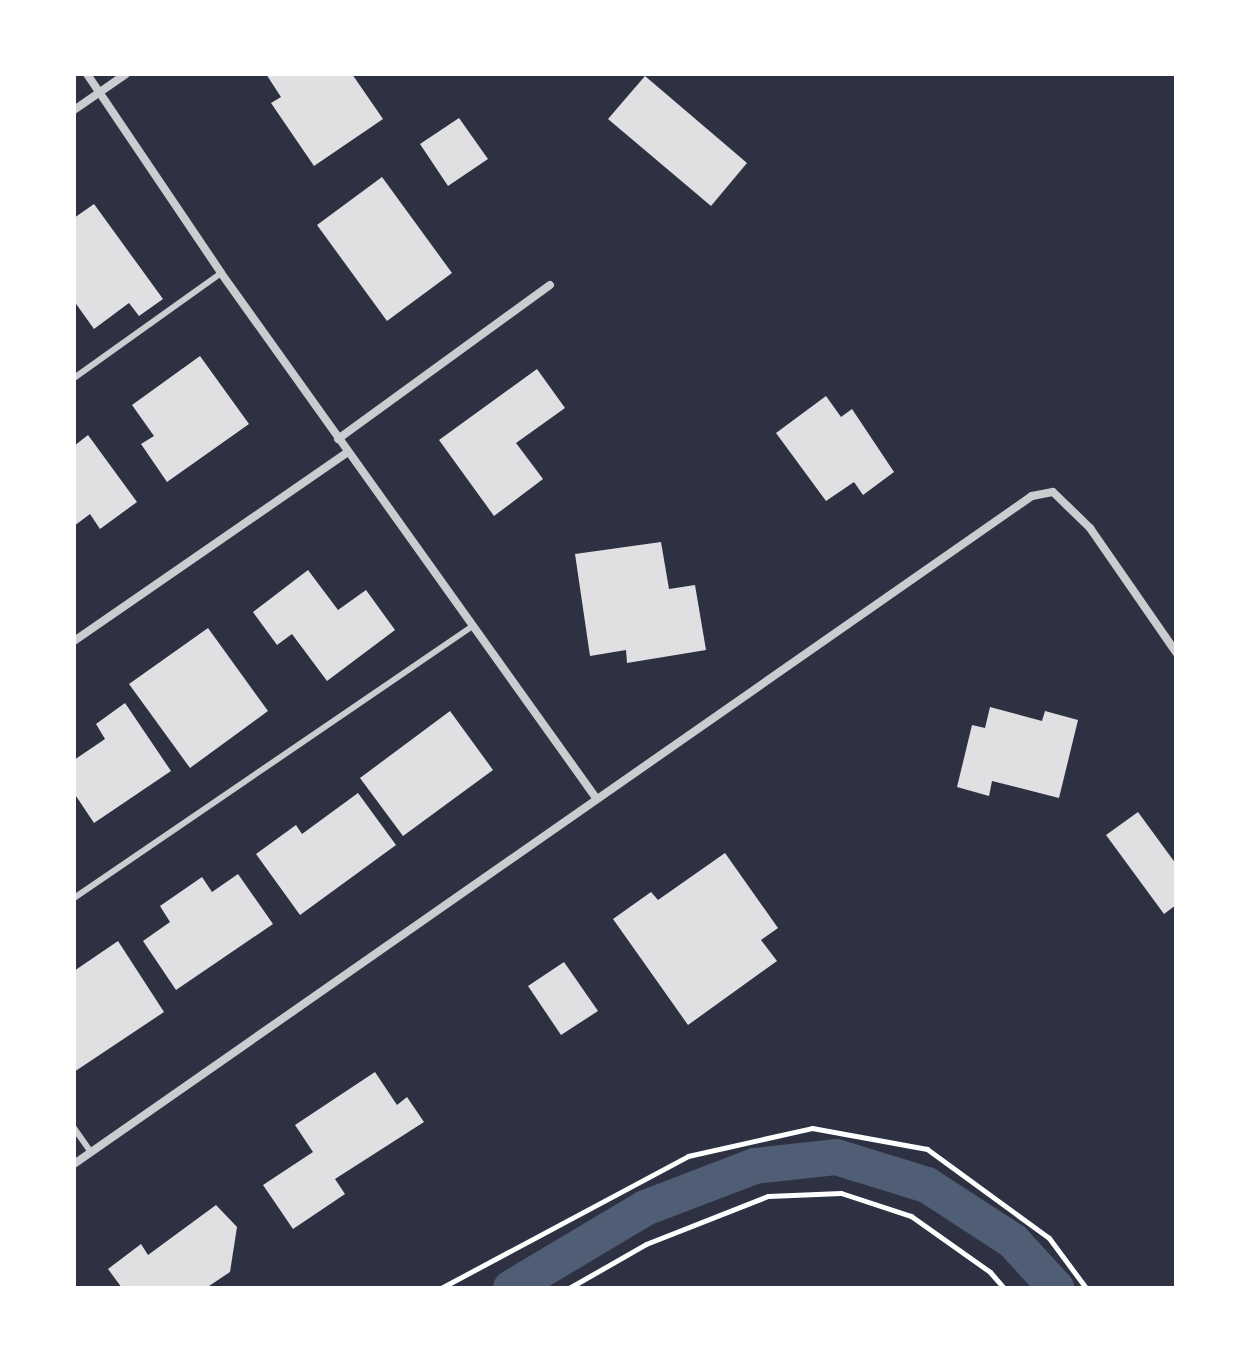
<!DOCTYPE html>
<html>
<head>
<meta charset="utf-8">
<style>
	body { margin:0 }
	#map { position:relative; width:1250px; height:1362px; overflow:hidden; background:#2d3142; font-family:"Space Grotesk",sans-serif }
	div>[style] { position:absolute }
	[style*='--x'] { left:calc(var(--x)*1px); top:calc(var(--y)*1px); width:calc(var(--w)*1px); rotate:calc(var(--a)*1deg) }
	.canal>* { height:36px; margin:-18px; padding:0 18px; transform-origin:18px; border-radius:18px; background:#4f5d75 }
	.building>* { inset:0; background:#e0e0e3 }
	.path>* { height:5px; margin:-2.5px; padding:0 2.5px; transform-origin:2.5px; border-radius:2.5px; background:#fff }
	.service>* { height:6px; margin:-3px; padding:0 3px; transform-origin:3px; border-radius:3px; background:#caccd0 }
	.minor>* { height:8px; margin:-4px; padding:0 4px; transform-origin:4px; border-radius:4px; background:#caccd0 }
	span { translate:-50% -50%; white-space:nowrap; text-align:center; line-height:1.15; -webkit-text-stroke:8px #fff; paint-order:stroke }
	.frame { position:absolute; inset:0; border:76px solid #fff; pointer-events:none }
</style>
</head>
<body>
<div id="map">
	<div class="canal">
		<div style="--x:511;--y:1288;--w:156;--a:-30.8"></div>
		<div style="--x:645;--y:1208;--w:118;--a:-20.9"></div>
		<div style="--x:755;--y:1166;--w:81;--a:-6.3"></div>
		<div style="--x:836;--y:1157;--w:95;--a:17.1"></div>
		<div style="--x:927;--y:1185;--w:103;--a:33.1"></div>
		<div style="--x:1013;--y:1241;--w:64;--a:47.5"></div>
	</div>
	<div class="building">
		<div style="clip-path:polygon(266px 74px,352px 74px,383px 119px,314px 166px,271px 103px,281px 97px)"></div>
		<div style="clip-path:polygon(645px 76px,747px 163px,711px 206px,608px 119px)"></div>
		<div style="clip-path:polygon(459px 118px,488px 159px,448px 186px,420px 144px)"></div>
		<div style="clip-path:polygon(382px 177px,452px 273px,387px 321px,317px 225px)"></div>
		<div style="clip-path:polygon(94px 204px,163px 299px,139px 316px,129px 303px,94px 329px,74px 301px,74px 218px)"></div>
		<div style="clip-path:polygon(200px 356px,249px 424px,167px 482px,141px 444px,154px 436px,132px 405px)"></div>
		<div style="clip-path:polygon(537px 369px,565px 408px,516px 443px,543px 479px,494px 516px,439px 440px)"></div>
		<div style="clip-path:polygon(826px 396px,841px 417px,852px 409px,894px 472px,863px 495px,854px 482px,826px 501px,776px 433px)"></div>
		<div style="clip-path:polygon(88px 435px,137px 502px,100px 529px,90px 514px,74px 526px,74px 446px)"></div>
		<div style="clip-path:polygon(661px 542px,669px 589px,695px 585px,706px 650px,627px 663px,626px 650px,590px 656px,575px 554px)"></div>
		<div style="clip-path:polygon(308px 570px,338px 610px,366px 590px,395px 630px,327px 681px,292px 634px,277px 645px,253px 612px)"></div>
		<div style="clip-path:polygon(208px 628px,268px 711px,190px 768px,129px 684px)"></div>
		<div style="clip-path:polygon(125px 703px,171px 771px,94px 823px,74px 793px,74px 760px,105px 739px,96px 724px)"></div>
		<div style="clip-path:polygon(990px 707px,1042px 721px,1045px 711px,1078px 720px,1059px 798px,992px 781px,989px 796px,957px 787px,972px 725px,985px 728px)"></div>
		<div style="clip-path:polygon(450px 711px,493px 770px,403px 836px,360px 778px)"></div>
		<div style="clip-path:polygon(358px 793px,396px 845px,300px 915px,256px 854px,296px 825px,302px 834px)"></div>
		<div style="clip-path:polygon(1138px 812px,1176px 864px,1176px 905px,1164px 914px,1106px 835px)"></div>
		<div style="clip-path:polygon(725px 853px,778px 928px,761px 940px,777px 961px,688px 1025px,613px 919px,651px 892px,658px 900px)"></div>
		<div style="clip-path:polygon(238px 874px,273px 924px,176px 990px,143px 941px,170px 922px,160px 906px,202px 877px,212px 892px)"></div>
		<div style="clip-path:polygon(118px 941px,164px 1012px,74px 1072px,74px 971px)"></div>
		<div style="clip-path:polygon(564px 962px,598px 1011px,561px 1035px,528px 986px)"></div>
		<div style="clip-path:polygon(375px 1072px,397px 1105px,407px 1097px,424px 1122px,335px 1179px,345px 1194px,293px 1229px,263px 1185px,313px 1152px,295px 1125px)"></div>
		<div style="clip-path:polygon(216px 1205px,237px 1227px,230px 1272px,206px 1288px,122px 1288px,108px 1269px,141px 1244px,148px 1255px)"></div>
	</div>
	<div class="path">
		<div style="--x:441;--y:1288;--w:280;--a:-28.1"></div>
		<div style="--x:688;--y:1156;--w:127;--a:-12.7"></div>
		<div style="--x:812;--y:1128;--w:117;--a:10.3"></div>
		<div style="--x:927;--y:1149;--w:151;--a:36.1"></div>
		<div style="--x:1049;--y:1238;--w:62;--a:53.5"></div>
		<div style="--x:569;--y:1288;--w:89;--a:-29.7"></div>
		<div style="--x:646;--y:1244;--w:131;--a:-21.5"></div>
		<div style="--x:768;--y:1196;--w:73;--a:-2.4"></div>
		<div style="--x:841;--y:1193;--w:74;--a:18.2"></div>
		<div style="--x:911;--y:1216;--w:97;--a:35.3"></div>
		<div style="--x:990;--y:1272;--w:21;--a:49"></div>
	</div>
	<div class="service">
		<div style="--x:74;--y:378;--w:181;--a:-35.5"></div>
		<div style="--x:74;--y:898;--w:482;--a:-34.3"></div>
		<div style="--x:74;--y:1128;--w:29;--a:55"></div>
	</div>
	<div class="minor">
		<div style="--x:87;--y:74;--w:240;--a:56"></div>
		<div style="--x:221;--y:273;--w:645;--a:54.46"></div>
		<div style="--x:74;--y:110;--w:63;--a:-34.7"></div>
		<div style="--x:338;--y:439;--w:262;--a:-36"></div>
		<div style="--x:74;--y:641;--w:333;--a:-34.6"></div>
		<div style="--x:74;--y:1164;--w:1168;--a:-34.89"></div>
		<div style="--x:1032;--y:496;--w:21;--a:-11"></div>
		<div style="--x:1053;--y:492;--w:52;--a:44.2"></div>
		<div style="--x:1090;--y:528;--w:151;--a:55.3"></div>
	</div>
	<div class="frame"></div>
</div>
</body>
</html>
